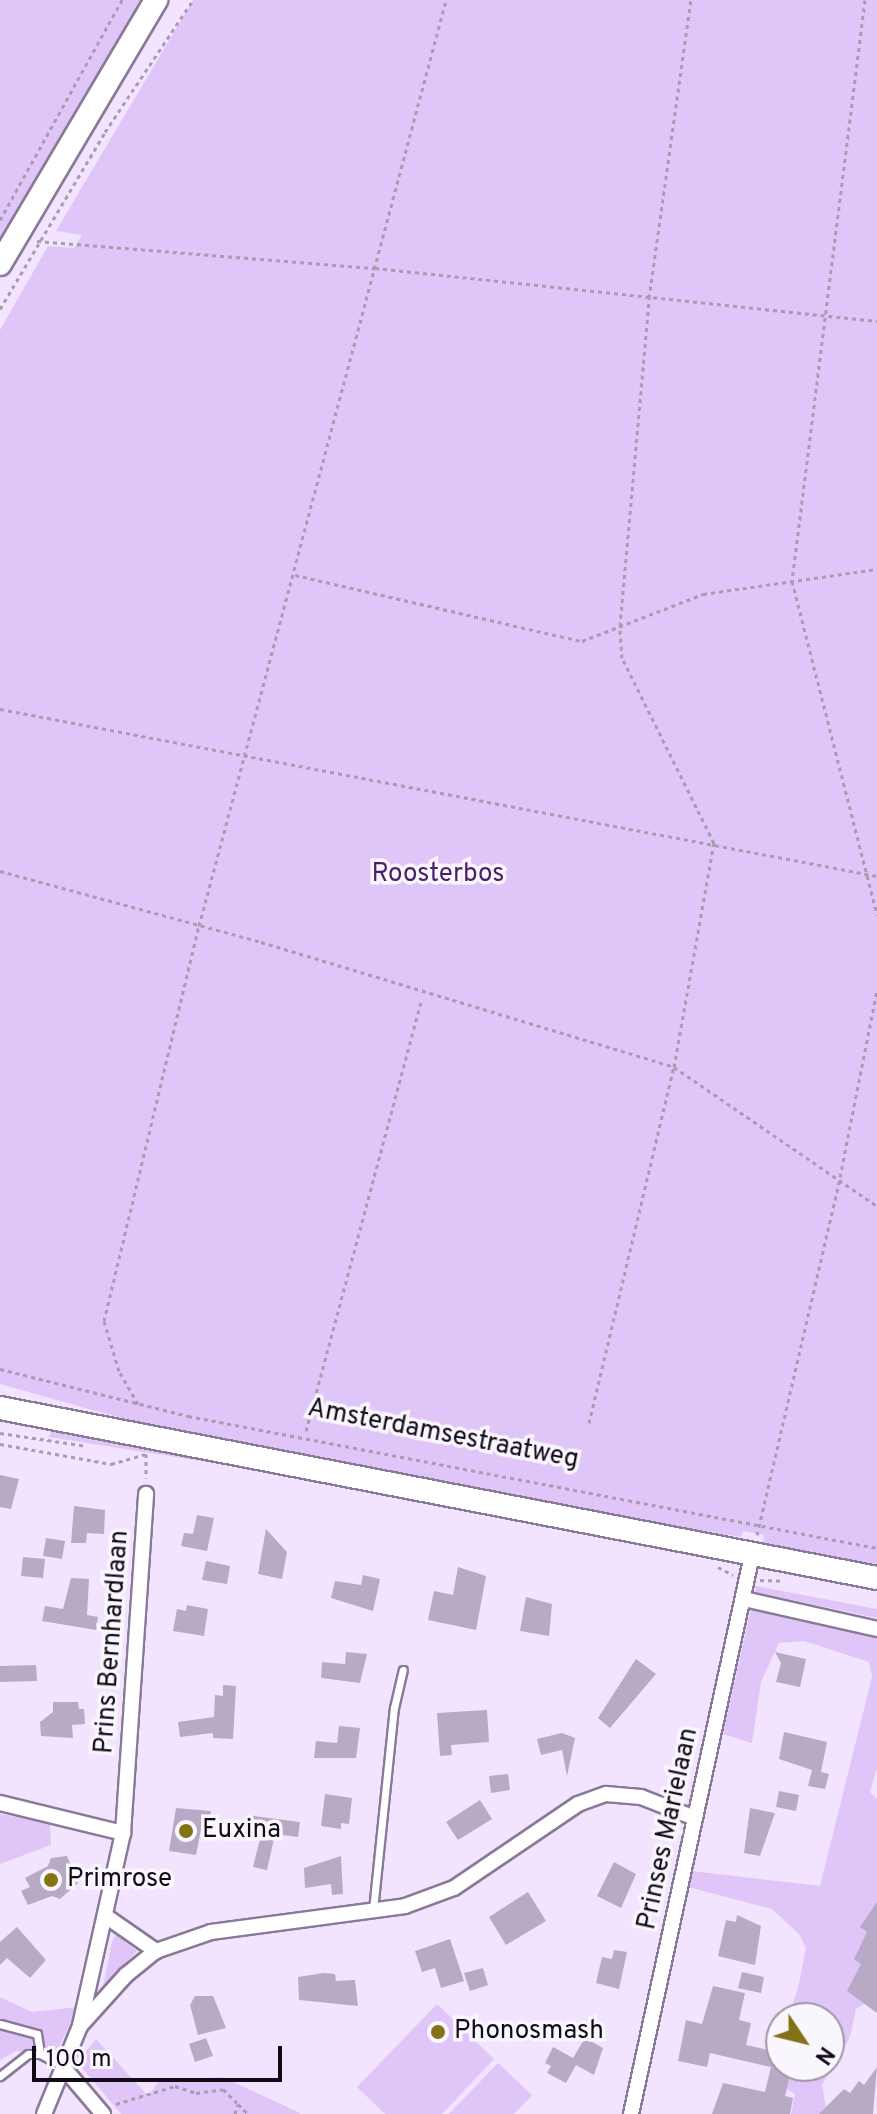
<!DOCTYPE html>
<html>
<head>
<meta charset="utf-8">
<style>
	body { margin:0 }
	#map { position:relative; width:877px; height:2114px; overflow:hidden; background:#f2e4fe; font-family:Overpass,sans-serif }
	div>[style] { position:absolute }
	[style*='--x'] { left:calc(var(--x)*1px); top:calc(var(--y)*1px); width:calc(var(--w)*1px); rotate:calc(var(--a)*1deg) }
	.green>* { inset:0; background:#e0c6f8 }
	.building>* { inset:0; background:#b8a9c7 }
	.path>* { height:3px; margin-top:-1.5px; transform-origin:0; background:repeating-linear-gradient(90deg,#a79cb1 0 4px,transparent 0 8px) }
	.roads { filter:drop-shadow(2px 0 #897a97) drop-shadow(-2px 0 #897a97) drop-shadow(0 2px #897a97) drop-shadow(0 -2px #897a97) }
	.service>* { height:7px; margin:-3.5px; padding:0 3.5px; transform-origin:3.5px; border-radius:3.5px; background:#fff }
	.minor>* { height:14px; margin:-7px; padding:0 7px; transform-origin:7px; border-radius:7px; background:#fff }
	.primary>* { height:22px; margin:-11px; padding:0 11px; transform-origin:11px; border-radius:11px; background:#fff }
	.dots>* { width:22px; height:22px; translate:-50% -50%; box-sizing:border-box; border:4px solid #faf6fd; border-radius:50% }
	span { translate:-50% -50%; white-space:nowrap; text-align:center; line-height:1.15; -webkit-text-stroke:7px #faf6fd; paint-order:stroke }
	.park-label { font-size:26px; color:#4b1f68 }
	.street-label { font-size:26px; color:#110b16 }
	.poi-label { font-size:26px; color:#110b16 }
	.left { translate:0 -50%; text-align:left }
	.north { position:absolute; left:765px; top:2002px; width:80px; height:80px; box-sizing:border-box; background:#faf6fd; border:2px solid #9d98a1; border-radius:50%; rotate:125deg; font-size:22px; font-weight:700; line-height:32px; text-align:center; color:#110b16 }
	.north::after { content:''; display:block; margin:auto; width:28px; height:36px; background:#847315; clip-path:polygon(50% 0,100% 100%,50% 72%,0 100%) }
	.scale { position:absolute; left:32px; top:2046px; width:250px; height:36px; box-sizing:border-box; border:4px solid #110b16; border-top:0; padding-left:10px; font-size:24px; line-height:28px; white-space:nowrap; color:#110b16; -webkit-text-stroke:6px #faf6fd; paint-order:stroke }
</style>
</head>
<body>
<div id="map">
	<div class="green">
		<div style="clip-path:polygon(0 0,149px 0,0 250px)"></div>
		<div style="clip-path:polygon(193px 0,877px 0,877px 1570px,762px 1550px,764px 1535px,743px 1531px,741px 1537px,610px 1516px,178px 1434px,0 1384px,0 330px,48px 246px,74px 248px,82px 235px,56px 231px)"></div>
		<div style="clip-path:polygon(53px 1429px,301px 1477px,49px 1437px)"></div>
		<div style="clip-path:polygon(756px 1586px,877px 1609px,877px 1618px,755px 1592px)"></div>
		<div style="clip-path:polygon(751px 1608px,831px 1618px,877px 1631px,877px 1768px,870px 1792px,877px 1799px,877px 1970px,867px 2002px,856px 2009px,850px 2037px,822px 2085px,827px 2114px,791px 2114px,795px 2094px,769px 2079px,781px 2043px,781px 2066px,829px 2066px,829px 2018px,781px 2018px,781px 2040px,772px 2026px,775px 2014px,792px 2006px,798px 1988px,806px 1948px,799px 1934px,772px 1909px,688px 1887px,692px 1871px,820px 1886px,872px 1677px,869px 1662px,804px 1641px,779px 1643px,761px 1682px,752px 1743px,723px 1734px)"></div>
		<div style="clip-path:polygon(0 1814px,50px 1823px,51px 1845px,0 1864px)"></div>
		<div style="clip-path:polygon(116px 1935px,137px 1951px,103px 1987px,112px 1942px)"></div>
		<div style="clip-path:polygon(0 1997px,32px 2012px,78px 2007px,55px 2055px,16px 2051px,0 2060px)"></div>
		<div style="clip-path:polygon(437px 2004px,494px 2059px,442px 2114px,385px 2114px,357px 2087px)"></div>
		<div style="clip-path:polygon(96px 2039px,148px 2096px,159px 2081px,223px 2077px,302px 2114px,121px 2114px,77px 2062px)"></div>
		<div style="clip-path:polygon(498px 2063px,532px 2095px,514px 2114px,449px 2114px)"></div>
	</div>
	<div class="building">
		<div style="clip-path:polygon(0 1475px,19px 1479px,11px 1509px,0 1507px)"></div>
		<div style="clip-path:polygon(74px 1506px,105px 1510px,104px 1534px,87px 1533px,86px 1543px,71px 1543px)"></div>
		<div style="clip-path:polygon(197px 1515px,214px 1518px,207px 1551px,181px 1546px,184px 1533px,193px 1534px)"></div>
		<div style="clip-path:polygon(266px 1529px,287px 1552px,282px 1579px,258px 1574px)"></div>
		<div style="clip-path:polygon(46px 1538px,65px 1541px,62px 1559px,43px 1556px)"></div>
		<div style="clip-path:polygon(23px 1557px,45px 1559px,43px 1578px,21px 1576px)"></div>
		<div style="clip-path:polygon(206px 1561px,230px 1566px,227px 1584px,202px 1580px)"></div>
		<div style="clip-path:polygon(458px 1567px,486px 1576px,476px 1630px,428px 1620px,434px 1591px,453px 1595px)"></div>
		<div style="clip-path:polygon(363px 1575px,380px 1579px,373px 1611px,331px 1598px,335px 1581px,361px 1585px)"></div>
		<div style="clip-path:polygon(71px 1578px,89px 1579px,87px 1615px,98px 1617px,96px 1630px,42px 1621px,45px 1606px,63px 1609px)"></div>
		<div style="clip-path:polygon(526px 1597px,552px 1604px,549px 1636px,520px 1631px)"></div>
		<div style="clip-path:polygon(187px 1605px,208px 1609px,204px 1636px,173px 1631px,177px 1609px,186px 1611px)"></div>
		<div style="clip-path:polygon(346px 1652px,367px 1654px,360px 1683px,321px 1678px,322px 1662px,345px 1664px)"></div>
		<div style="clip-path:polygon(775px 1652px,806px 1659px,800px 1687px,776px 1682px,781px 1663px)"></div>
		<div style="clip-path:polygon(636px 1659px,656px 1674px,610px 1728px,598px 1718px)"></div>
		<div style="clip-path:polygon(36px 1665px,37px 1681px,0 1682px,0 1666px)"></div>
		<div style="clip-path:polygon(223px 1685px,236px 1686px,233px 1739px,213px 1738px,213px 1733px,180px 1737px,178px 1722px,214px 1717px,215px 1695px,223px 1696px)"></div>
		<div style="clip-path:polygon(53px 1702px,78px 1702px,79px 1709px,84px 1709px,85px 1724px,72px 1725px,73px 1738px,41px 1736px,40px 1722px,53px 1712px)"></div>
		<div style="clip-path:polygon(487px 1710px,489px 1742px,451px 1745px,452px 1755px,440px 1756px,437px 1713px)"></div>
		<div style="clip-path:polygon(339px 1726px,360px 1728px,356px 1758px,314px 1758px,316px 1741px,337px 1743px)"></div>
		<div style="clip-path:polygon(784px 1732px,827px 1742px,821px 1772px,829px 1774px,825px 1789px,808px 1786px,812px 1770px,779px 1759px)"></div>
		<div style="clip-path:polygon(562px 1733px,575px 1738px,567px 1776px,562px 1750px,541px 1755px,537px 1739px)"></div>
		<div style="clip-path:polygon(508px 1774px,510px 1790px,491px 1793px,489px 1776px)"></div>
		<div style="clip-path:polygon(779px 1791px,799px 1795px,796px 1811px,776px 1807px)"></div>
		<div style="clip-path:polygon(325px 1794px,352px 1798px,349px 1824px,341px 1823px,341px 1829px,321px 1826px)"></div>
		<div style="clip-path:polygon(480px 1800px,492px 1819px,458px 1840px,446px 1822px)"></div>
		<div style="clip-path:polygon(176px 1808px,211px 1811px,209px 1825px,202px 1824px,196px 1855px,169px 1851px)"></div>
		<div style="clip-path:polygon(750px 1808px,775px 1813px,760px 1856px,744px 1853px)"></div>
		<div style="clip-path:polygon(246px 1815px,300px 1822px,298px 1837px,275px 1834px,267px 1870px,253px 1867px,261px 1835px,243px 1831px)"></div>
		<div style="clip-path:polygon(67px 1856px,78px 1883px,60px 1899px,52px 1896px,28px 1905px,21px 1891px,30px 1887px,25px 1878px,48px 1866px,51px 1858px)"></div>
		<div style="clip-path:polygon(341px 1856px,343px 1894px,332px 1895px,331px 1884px,305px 1888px,304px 1868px)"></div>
		<div style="clip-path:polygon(614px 1862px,636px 1874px,621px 1908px,597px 1896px)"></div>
		<div style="clip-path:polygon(528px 1892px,546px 1921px,506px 1945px,489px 1917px)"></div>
		<div style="clip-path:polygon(877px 1902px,877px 2013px,847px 1991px,861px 1964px,854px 1959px,867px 1932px,860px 1927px)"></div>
		<div style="clip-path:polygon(737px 1915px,761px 1926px,755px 1965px,718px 1956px,726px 1920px,736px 1922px)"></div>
		<div style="clip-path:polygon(17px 1927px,46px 1960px,30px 1978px,7px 1958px,0 1965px,0 1942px)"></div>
		<div style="clip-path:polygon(450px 1939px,464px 1981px,441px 1988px,435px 1968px,422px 1972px,415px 1951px)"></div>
		<div style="clip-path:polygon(614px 1950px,627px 1952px,619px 1989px,596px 1983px,602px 1957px,612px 1959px)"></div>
		<div style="clip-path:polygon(483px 1968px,488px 1985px,470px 1991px,464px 1973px)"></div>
		<div style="clip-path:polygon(742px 1972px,764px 1977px,761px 1993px,738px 1988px)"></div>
		<div style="clip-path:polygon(324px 1973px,335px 1974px,336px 1981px,355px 1980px,358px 2006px,299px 2000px,298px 1977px)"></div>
		<div style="clip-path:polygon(713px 1986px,745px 1993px,739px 2020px,751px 2023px,746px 2045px,781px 2053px,781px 2066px,792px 2066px,785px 2096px,793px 2098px,790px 2114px,712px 2114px,723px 2083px,765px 2092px,771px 2067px,710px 2053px,707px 2067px,678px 2061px,686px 2020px,702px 2024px)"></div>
		<div style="clip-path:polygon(195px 1996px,213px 1996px,226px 2028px,198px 2035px,190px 2005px)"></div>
		<div style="clip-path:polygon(206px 2038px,213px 2056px,195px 2062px,189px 2044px)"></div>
		<div style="clip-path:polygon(585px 2038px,603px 2048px,594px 2075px,576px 2065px,566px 2083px,547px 2073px,551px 2066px,545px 2063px,553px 2047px,573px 2058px)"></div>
		<div style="clip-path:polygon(877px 2067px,873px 2114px,819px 2114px,844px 2089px,850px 2093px,859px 2081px,864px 2085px)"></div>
	</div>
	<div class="path">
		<div style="--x:865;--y:0;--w:586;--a:97.16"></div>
		<div style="--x:792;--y:581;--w:345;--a:75.7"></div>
		<div style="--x:0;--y:220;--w:252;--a:-61"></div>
		<div style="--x:37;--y:241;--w:339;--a:4.6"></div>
		<div style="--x:375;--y:268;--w:505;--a:6.03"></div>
		<div style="--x:0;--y:309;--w:206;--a:-59.3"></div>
		<div style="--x:105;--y:132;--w:159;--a:-56.3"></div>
		<div style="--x:295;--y:575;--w:294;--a:13"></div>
		<div style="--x:582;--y:641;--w:130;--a:-21.2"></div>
		<div style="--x:703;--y:594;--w:176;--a:-8.2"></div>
		<div style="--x:0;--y:709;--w:893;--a:10.78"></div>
		<div style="--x:0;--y:871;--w:270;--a:15.2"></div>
		<div style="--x:261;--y:942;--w:432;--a:16.8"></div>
		<div style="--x:674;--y:1067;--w:246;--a:34.4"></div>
		<div style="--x:0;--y:1369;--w:194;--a:14"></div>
		<div style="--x:188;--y:1416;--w:702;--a:10.85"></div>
		<div style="--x:138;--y:1404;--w:38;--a:-120"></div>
		<div style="--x:119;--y:1371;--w:52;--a:-106.7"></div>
		<div style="--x:104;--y:1321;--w:406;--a:-76.5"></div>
		<div style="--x:199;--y:926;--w:958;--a:-75.06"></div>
		<div style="--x:589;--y:1423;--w:366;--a:-76.6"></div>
		<div style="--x:674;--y:1067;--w:228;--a:-79.9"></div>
		<div style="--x:714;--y:843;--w:207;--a:-116.4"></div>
		<div style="--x:622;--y:658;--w:32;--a:-94"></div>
		<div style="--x:620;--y:626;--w:329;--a:-84.9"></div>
		<div style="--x:649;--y:298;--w:301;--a:-82"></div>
		<div style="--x:306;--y:1431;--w:447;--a:-75"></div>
		<div style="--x:0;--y:1433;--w:88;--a:8.5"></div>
		<div style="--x:0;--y:1444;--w:113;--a:10.2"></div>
		<div style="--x:111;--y:1464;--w:36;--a:-16"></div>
		<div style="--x:146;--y:1454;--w:24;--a:90"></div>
		<div style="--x:757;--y:1535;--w:367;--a:-76.9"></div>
		<div style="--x:840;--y:1177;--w:191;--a:-78.8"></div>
		<div style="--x:718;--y:1567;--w:17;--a:28"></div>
		<div style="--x:760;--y:1580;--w:24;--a:2"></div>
		<div style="--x:116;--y:2104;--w:62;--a:-17"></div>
		<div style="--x:175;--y:2086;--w:22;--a:18"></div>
		<div style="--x:196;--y:2093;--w:27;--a:-8"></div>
		<div style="--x:223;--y:2089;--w:21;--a:45"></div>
		<div style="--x:235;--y:2114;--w:10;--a:-73"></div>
		<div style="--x:238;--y:2104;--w:14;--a:45"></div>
	</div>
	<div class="roads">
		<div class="service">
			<div style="--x:373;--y:1910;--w:203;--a:-84.1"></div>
			<div style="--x:394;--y:1708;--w:39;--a:-77"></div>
			<div style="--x:0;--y:2024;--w:38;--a:15"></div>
			<div style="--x:37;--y:2034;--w:20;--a:81"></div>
			<div style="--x:40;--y:2054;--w:12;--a:180"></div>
			<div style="--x:28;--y:2054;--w:36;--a:142"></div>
			<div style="--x:40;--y:2054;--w:26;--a:28"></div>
		</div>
		<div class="minor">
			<div style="--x:744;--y:1599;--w:136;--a:12.7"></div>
			<div style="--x:0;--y:1803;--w:127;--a:13.7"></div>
			<div style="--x:123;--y:1833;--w:198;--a:102.6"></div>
			<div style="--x:80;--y:2026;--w:95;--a:112.2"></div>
			<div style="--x:123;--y:1833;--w:340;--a:-86.1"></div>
			<div style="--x:107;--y:1917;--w:60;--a:34.8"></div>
			<div style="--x:80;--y:2026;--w:69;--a:-48"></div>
			<div style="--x:126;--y:1975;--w:38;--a:-39"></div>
			<div style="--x:156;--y:1951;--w:58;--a:-19.1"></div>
			<div style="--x:211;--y:1932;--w:196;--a:-7.6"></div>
			<div style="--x:405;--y:1906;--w:52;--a:-20.2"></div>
			<div style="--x:454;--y:1888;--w:150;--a:-34.1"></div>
			<div style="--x:578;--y:1804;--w:30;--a:-20"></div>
			<div style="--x:606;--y:1794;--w:35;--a:5"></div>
			<div style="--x:641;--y:1797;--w:58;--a:21.3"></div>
			<div style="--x:63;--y:2067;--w:62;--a:49.6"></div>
			<div style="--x:631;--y:2114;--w:572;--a:-77.79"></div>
		</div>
		<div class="primary">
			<div style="--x:0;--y:264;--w:307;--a:-59.4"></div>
			<div style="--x:0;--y:1408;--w:893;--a:10.97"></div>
		</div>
	</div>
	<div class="dots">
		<div style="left:186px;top:1831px;background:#847315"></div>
		<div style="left:51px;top:1880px;background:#847315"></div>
		<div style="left:438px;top:2032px;background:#847315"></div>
	</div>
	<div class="park-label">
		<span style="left:438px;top:875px">Roosterbos</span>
	</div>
	<div class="street-label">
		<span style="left:443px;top:1435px;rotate:11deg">Amsterdamsestraatweg</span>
		<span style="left:113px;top:1642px;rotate:-86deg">Prins Bernhardlaan</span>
		<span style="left:669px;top:1829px;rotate:-78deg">Prinses Marielaan</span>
	</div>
	<div class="poi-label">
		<span class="left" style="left:202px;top:1831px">Euxina</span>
		<span class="left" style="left:67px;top:1880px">Primrose</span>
		<span class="left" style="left:454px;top:2032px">Phonosmash</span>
	</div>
	<div class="north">N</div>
	<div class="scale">100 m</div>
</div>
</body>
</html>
